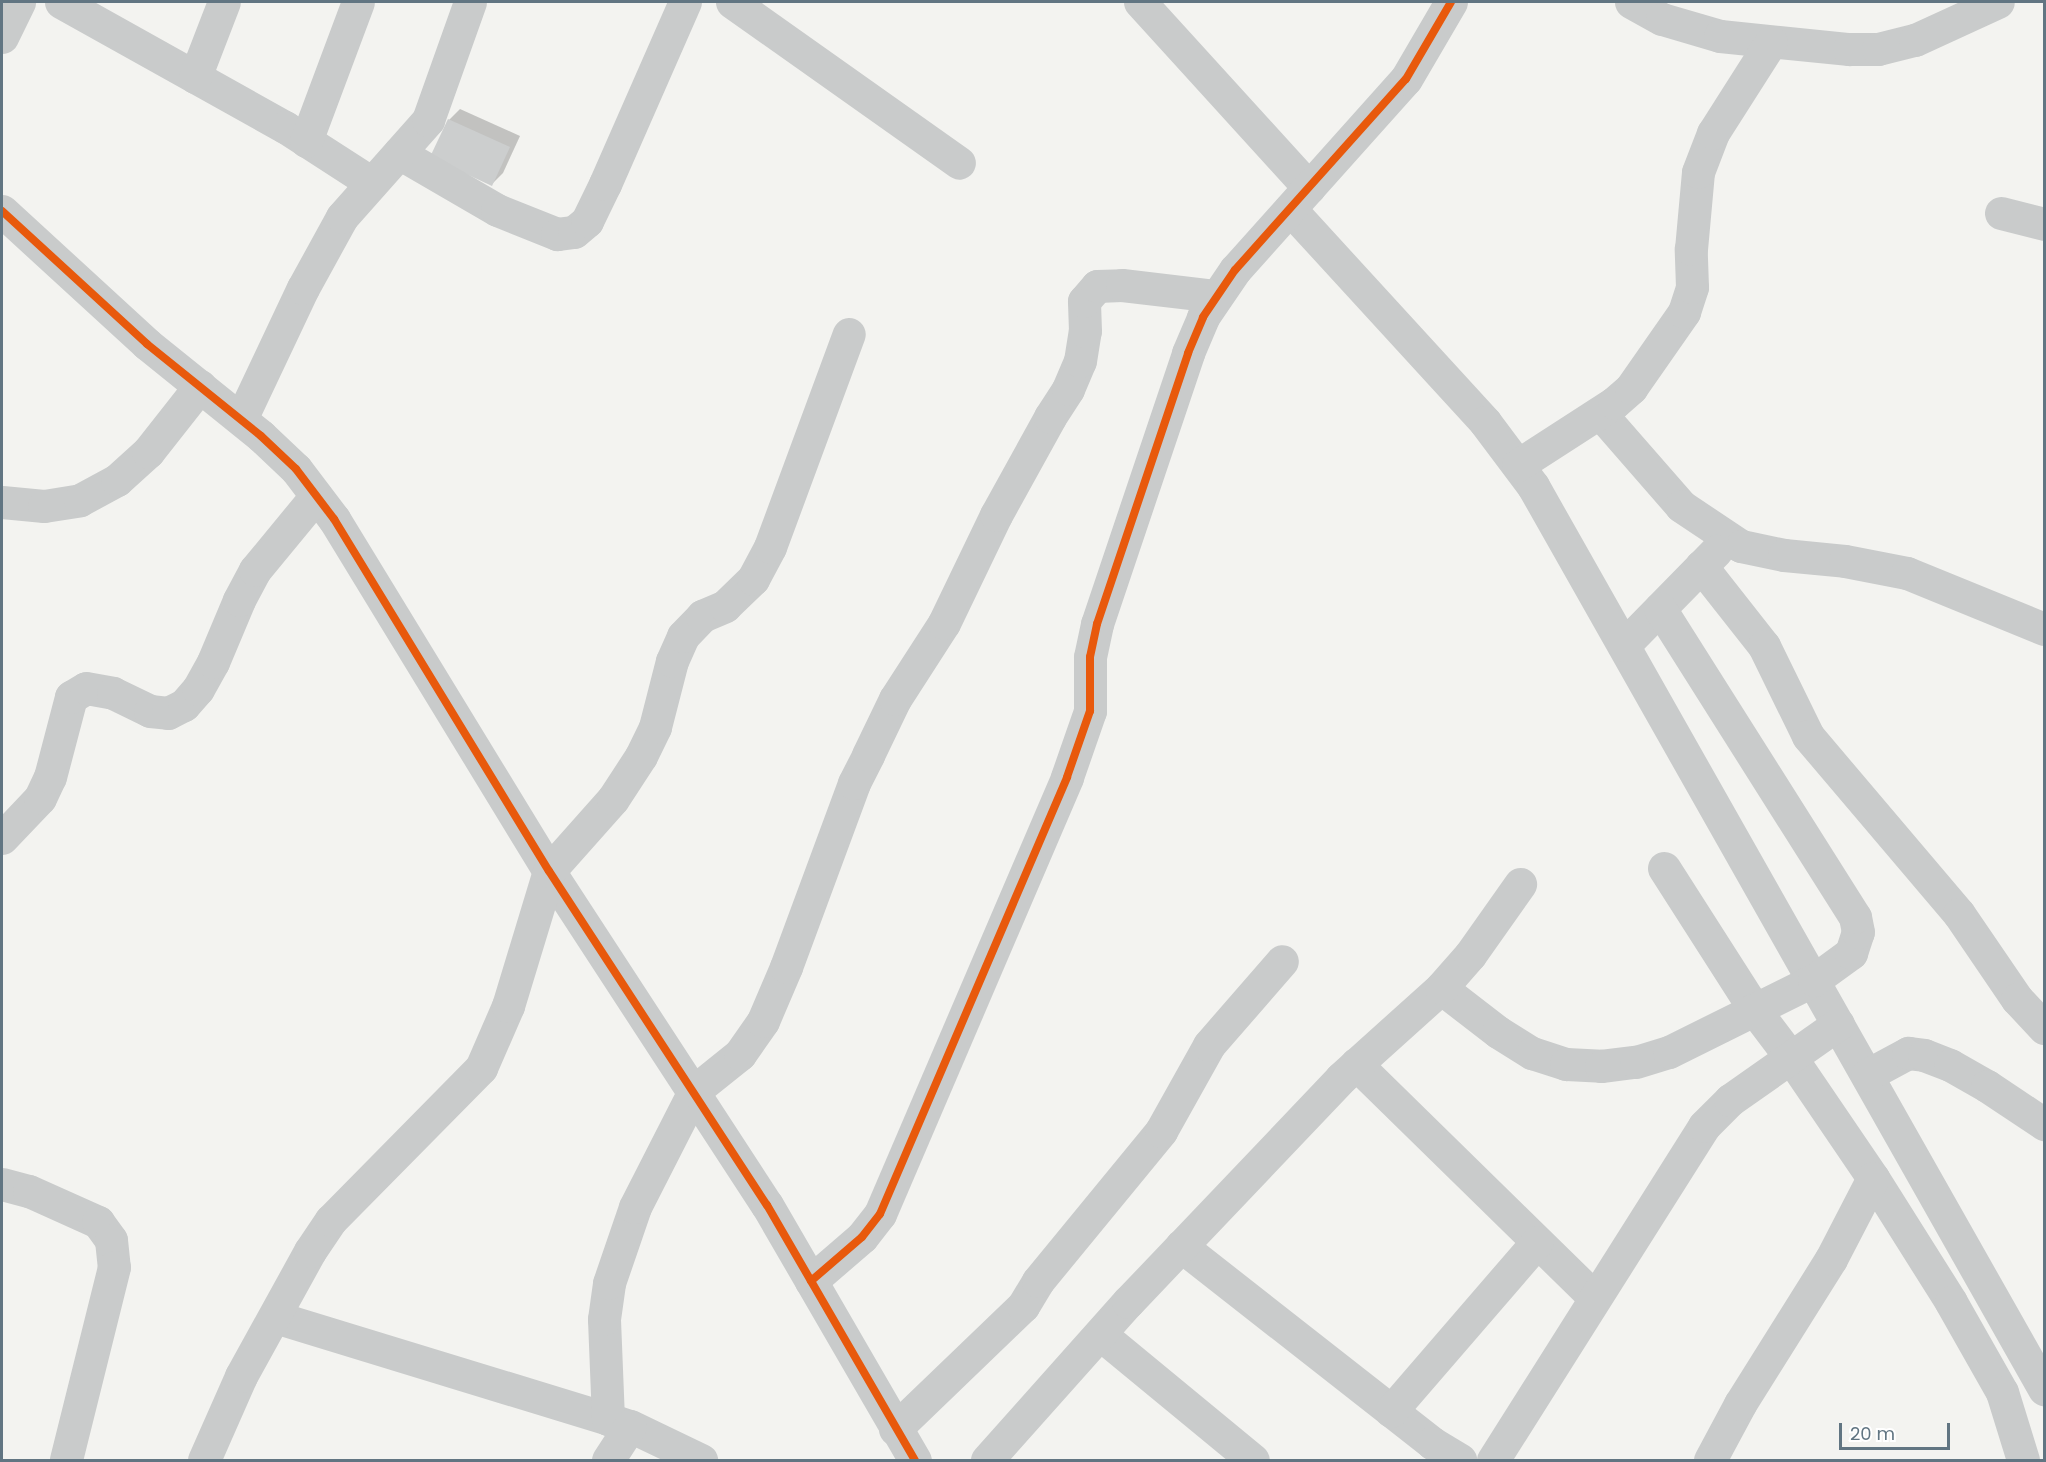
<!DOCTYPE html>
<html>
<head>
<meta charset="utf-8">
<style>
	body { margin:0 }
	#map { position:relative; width:2046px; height:1462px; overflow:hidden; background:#f3f3f0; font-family:Poppins,sans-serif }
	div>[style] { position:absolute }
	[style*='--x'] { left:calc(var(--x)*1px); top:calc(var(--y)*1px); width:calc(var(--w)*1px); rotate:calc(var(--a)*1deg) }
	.shadow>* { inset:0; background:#0003 }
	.building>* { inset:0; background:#cccece }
	.minor>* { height:33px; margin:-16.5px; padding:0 16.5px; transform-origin:16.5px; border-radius:16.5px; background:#c9cbcb }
	.cycleway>* { height:8px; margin:-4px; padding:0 4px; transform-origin:4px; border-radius:4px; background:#e8590c }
	span { translate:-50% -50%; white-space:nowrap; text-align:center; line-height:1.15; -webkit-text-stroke:6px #fff; paint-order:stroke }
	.frame { position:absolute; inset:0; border:3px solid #617582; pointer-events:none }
	.scale { position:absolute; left:1839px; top:1423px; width:111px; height:27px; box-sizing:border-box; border:3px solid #617582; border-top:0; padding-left:8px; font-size:18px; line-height:21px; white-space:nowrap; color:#617582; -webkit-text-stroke:4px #fff; paint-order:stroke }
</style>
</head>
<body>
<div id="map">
	<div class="shadow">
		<div style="clip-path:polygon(460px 109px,520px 136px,503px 173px,492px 184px,449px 120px)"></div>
	</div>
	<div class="building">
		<div style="clip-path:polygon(448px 119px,510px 147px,492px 186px,430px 157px)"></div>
	</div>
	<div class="minor">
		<div style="--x:61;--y:2;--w:257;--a:29.2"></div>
		<div style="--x:285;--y:127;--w:103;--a:32.8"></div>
		<div style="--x:732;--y:2;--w:278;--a:35.3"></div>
		<div style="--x:1140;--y:2;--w:251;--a:47.7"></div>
		<div style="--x:1631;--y:2;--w:35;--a:29"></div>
		<div style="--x:1662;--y:19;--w:60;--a:16.3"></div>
		<div style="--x:1720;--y:36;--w:130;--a:5.8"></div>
		<div style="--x:1849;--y:49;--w:29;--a:0"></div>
		<div style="--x:1878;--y:49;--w:38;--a:-14"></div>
		<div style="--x:1915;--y:40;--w:91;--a:-24.6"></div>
		<div style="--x:2;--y:37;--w:39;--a:-64"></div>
		<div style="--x:195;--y:77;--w:80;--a:-68.9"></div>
		<div style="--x:306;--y:141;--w:148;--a:-69.5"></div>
		<div style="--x:399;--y:153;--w:113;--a:30.2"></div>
		<div style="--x:497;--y:210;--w:65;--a:21.8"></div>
		<div style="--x:557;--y:234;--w:17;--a:-7"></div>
		<div style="--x:574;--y:232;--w:17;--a:-40"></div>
		<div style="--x:587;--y:221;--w:41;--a:-64.1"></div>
		<div style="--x:605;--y:184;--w:199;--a:-66.3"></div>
		<div style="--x:1290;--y:209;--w:289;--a:47.5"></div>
		<div style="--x:1485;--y:422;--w:80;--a:53.1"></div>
		<div style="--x:1533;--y:486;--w:1038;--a:60.49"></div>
		<div style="--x:2;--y:211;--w:197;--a:42.5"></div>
		<div style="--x:147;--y:344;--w:146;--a:38.9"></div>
		<div style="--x:261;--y:436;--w:48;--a:43.3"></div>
		<div style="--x:296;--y:469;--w:63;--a:52.8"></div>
		<div style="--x:334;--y:519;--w:412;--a:58.6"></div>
		<div style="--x:549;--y:871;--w:399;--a:56.9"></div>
		<div style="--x:767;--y:1205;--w:295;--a:59.9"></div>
		<div style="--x:2001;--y:213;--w:44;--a:14.3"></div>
		<div style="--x:1600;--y:413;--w:123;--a:48.9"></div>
		<div style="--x:1681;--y:506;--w:72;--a:33.7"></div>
		<div style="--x:1741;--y:546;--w:44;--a:11.8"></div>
		<div style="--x:1784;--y:555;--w:61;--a:5.6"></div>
		<div style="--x:1845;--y:561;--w:63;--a:11"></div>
		<div style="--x:1907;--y:573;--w:148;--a:22.2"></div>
		<div style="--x:241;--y:419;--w:145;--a:-64.7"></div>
		<div style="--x:303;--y:288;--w:81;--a:-61.2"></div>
		<div style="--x:342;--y:217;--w:130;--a:-48.4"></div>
		<div style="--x:428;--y:120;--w:125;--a:-70.4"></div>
		<div style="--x:1518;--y:465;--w:114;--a:-32.9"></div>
		<div style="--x:1614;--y:403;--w:23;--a:-41"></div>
		<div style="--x:1631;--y:388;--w:93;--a:-55.1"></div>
		<div style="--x:1684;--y:312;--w:26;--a:-72"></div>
		<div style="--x:1692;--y:287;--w:38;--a:-92"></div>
		<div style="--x:1691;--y:249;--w:77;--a:-84.8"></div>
		<div style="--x:1698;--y:172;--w:42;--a:-69"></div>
		<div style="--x:1713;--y:133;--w:108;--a:-57.5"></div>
		<div style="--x:2;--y:502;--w:42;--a:5.4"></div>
		<div style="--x:44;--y:506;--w:36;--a:-9"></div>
		<div style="--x:80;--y:500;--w:42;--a:-28.4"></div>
		<div style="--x:117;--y:480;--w:42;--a:-42.1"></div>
		<div style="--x:148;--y:452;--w:84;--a:-51.8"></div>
		<div style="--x:1701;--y:566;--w:102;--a:51.8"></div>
		<div style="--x:1764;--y:646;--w:100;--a:63.9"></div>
		<div style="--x:1808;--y:736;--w:233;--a:49.7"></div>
		<div style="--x:1959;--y:914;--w:103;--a:55.7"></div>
		<div style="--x:2017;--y:999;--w:40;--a:47"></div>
		<div style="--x:1624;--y:645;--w:132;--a:-45.6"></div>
		<div style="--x:2;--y:838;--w:55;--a:-46.5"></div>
		<div style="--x:40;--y:798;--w:23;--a:-65"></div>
		<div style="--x:50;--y:777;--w:83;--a:-75.3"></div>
		<div style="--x:71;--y:697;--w:17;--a:-31"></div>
		<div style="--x:86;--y:688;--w:27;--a:10"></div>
		<div style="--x:113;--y:693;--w:41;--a:25.9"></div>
		<div style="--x:150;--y:711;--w:18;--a:6"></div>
		<div style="--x:168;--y:713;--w:18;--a:-27"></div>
		<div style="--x:184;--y:705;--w:21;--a:-49"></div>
		<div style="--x:198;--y:689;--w:31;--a:-61"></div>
		<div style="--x:213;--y:662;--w:67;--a:-67.2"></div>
		<div style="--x:239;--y:600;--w:34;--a:-62"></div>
		<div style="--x:255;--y:570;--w:96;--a:-50.5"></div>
		<div style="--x:1664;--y:868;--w:167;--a:57.4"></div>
		<div style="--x:1754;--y:1009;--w:63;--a:52.8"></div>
		<div style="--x:1792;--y:1059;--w:144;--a:55.8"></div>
		<div style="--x:1873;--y:1178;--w:146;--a:57.8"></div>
		<div style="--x:1951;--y:1302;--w:103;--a:60.5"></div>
		<div style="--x:2002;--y:1392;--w:71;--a:72.8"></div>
		<div style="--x:1441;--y:988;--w:72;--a:37.7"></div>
		<div style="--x:1498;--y:1032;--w:40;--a:32"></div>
		<div style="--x:1532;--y:1053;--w:36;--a:18"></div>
		<div style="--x:1566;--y:1064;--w:35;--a:3"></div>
		<div style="--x:1601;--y:1066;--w:35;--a:-7"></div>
		<div style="--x:1636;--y:1062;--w:34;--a:-17"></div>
		<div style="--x:1669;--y:1052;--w:162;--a:-26.4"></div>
		<div style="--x:1814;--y:980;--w:46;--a:-36.1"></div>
		<div style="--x:1851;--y:953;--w:22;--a:-72"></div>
		<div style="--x:1858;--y:932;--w:15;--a:-101"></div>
		<div style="--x:1855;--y:917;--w:365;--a:-122.3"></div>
		<div style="--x:1356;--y:1064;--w:334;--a:44.4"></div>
		<div style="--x:1867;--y:1075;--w:47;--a:-28.2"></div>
		<div style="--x:1908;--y:1053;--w:16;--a:7"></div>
		<div style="--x:1924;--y:1055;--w:28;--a:21"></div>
		<div style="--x:1950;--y:1065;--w:43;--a:29.6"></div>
		<div style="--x:1987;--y:1086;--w:69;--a:33.7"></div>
		<div style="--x:2;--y:1184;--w:28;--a:15"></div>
		<div style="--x:29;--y:1191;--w:76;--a:24.2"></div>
		<div style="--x:98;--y:1222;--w:22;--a:54"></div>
		<div style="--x:111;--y:1240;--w:27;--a:84"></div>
		<div style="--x:114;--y:1267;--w:199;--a:104"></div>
		<div style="--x:1181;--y:1246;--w:319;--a:38.1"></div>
		<div style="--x:1432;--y:1443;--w:33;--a:31"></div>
		<div style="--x:811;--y:1281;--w:67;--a:-40.8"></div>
		<div style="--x:862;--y:1237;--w:29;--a:-52"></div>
		<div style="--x:880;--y:1214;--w:475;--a:-66.8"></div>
		<div style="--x:1067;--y:777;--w:70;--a:-70.8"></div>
		<div style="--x:1090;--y:711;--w:54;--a:-90"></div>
		<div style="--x:1090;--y:657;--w:34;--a:-78"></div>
		<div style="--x:1097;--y:624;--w:286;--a:-71.4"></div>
		<div style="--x:1188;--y:353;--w:39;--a:-67"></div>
		<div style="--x:1203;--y:317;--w:57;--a:-55.8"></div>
		<div style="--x:1235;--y:270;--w:256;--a:-48.2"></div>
		<div style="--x:1406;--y:79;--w:89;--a:-59.7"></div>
		<div style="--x:275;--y:1317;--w:348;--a:17"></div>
		<div style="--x:608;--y:1419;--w:23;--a:18"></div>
		<div style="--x:630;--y:1426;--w:79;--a:25.6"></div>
		<div style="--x:1100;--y:1334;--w:198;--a:39.5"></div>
		<div style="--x:1391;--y:1411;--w:223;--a:-49.2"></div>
		<div style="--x:608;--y:1419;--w:100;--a:-92.3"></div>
		<div style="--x:604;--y:1319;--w:36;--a:-82"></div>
		<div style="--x:609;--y:1283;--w:80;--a:-71.1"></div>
		<div style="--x:635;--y:1207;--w:130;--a:-63"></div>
		<div style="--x:694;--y:1091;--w:59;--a:-38.8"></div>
		<div style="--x:740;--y:1054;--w:40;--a:-55.1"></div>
		<div style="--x:763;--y:1021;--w:59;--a:-66.9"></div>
		<div style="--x:786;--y:967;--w:196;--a:-69.7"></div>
		<div style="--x:854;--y:783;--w:31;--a:-63"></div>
		<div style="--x:868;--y:755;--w:62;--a:-64.3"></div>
		<div style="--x:895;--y:699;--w:90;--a:-57.2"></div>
		<div style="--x:944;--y:623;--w:120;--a:-64.3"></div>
		<div style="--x:996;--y:515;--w:112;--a:-61.1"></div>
		<div style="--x:1050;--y:417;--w:33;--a:-57"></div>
		<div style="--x:1068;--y:389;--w:30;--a:-67"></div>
		<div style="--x:1080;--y:361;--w:30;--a:-81"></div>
		<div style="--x:1085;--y:331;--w:30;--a:-92"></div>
		<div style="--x:1084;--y:301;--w:20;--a:-49"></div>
		<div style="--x:1097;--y:286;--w:25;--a:-2"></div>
		<div style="--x:1122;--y:285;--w:95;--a:6.7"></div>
		<div style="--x:895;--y:1429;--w:178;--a:-43.9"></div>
		<div style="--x:1023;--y:1306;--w:29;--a:-59"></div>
		<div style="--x:1038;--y:1281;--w:194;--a:-50.6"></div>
		<div style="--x:1161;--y:1131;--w:98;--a:-60.8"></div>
		<div style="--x:1209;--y:1045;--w:111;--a:-49"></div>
		<div style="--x:204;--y:1460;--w:92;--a:-66.2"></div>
		<div style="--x:241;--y:1376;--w:143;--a:-61.1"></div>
		<div style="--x:310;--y:1251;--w:37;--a:-56"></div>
		<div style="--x:331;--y:1220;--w:214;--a:-45.4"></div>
		<div style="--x:481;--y:1068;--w:68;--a:-66.5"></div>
		<div style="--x:508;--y:1006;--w:141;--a:-73.1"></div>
		<div style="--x:549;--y:871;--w:96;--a:-48.4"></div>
		<div style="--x:613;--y:799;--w:51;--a:-56.9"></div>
		<div style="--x:641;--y:756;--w:32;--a:-64"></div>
		<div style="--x:655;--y:727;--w:68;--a:-75.6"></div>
		<div style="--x:672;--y:661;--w:27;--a:-66"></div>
		<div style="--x:683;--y:636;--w:28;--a:-46"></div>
		<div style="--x:702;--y:616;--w:25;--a:-23"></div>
		<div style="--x:725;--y:606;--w:39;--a:-44"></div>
		<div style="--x:753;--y:579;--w:36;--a:-62"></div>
		<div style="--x:770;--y:547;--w:227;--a:-69.7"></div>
		<div style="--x:608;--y:1460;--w:40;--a:-57.1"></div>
		<div style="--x:987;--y:1460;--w:212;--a:-48.3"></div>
		<div style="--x:1128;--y:1302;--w:309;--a:-46.4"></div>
		<div style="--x:1341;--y:1078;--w:135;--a:-42"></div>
		<div style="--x:1441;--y:988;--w:44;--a:-48.7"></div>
		<div style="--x:1470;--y:955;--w:87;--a:-54.8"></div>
		<div style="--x:1493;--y:1460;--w:395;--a:-57.7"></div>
		<div style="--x:1704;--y:1126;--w:37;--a:-45"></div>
		<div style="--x:1730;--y:1100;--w:132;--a:-35.1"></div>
		<div style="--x:1710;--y:1460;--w:64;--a:-61.8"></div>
		<div style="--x:1740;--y:1404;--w:171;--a:-57.9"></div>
		<div style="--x:1831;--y:1259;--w:91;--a:-62.6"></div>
	</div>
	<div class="cycleway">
		<div style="--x:2;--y:211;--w:197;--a:42.5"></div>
		<div style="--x:147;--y:344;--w:146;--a:38.9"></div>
		<div style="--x:261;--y:436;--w:48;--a:43.3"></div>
		<div style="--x:296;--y:469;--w:63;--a:52.8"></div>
		<div style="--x:334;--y:519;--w:412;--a:58.6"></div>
		<div style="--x:549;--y:871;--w:399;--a:56.9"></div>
		<div style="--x:767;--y:1205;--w:295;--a:59.9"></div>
		<div style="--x:811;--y:1281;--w:67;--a:-40.8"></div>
		<div style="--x:862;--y:1237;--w:29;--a:-52"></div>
		<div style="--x:880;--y:1214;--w:475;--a:-66.8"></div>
		<div style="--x:1067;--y:777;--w:70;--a:-70.8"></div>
		<div style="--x:1090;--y:711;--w:54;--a:-90"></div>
		<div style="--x:1090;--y:657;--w:34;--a:-78"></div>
		<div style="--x:1097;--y:624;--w:286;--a:-71.4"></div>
		<div style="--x:1188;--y:353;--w:39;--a:-67"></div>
		<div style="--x:1203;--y:317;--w:57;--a:-55.8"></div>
		<div style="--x:1235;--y:270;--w:256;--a:-48.2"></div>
		<div style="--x:1406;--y:79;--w:89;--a:-59.7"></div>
	</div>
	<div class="frame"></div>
	<div class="scale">20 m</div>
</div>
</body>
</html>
